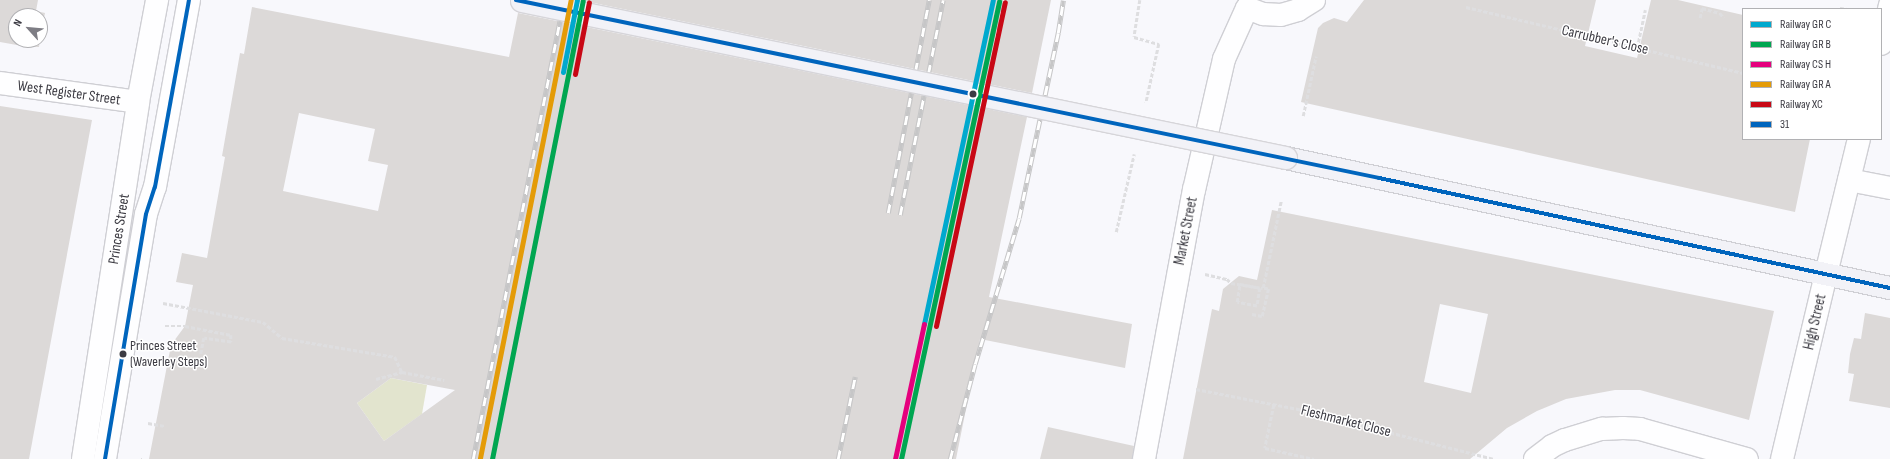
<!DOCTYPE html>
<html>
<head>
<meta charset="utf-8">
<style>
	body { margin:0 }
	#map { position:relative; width:1890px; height:459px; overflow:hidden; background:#f8f8fc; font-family:"Sofia Sans Condensed",sans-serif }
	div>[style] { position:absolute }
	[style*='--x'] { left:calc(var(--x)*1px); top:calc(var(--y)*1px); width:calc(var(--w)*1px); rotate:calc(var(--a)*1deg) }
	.green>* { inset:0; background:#e2e4ce }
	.building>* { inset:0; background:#dcd9d8 }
	.path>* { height:2.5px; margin-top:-1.25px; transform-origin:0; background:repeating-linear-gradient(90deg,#dedee0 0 4px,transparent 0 6px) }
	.roads { filter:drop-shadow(1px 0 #cfcfd4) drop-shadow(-1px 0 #cfcfd4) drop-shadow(0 1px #cfcfd4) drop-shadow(0 -1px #cfcfd4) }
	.street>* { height:22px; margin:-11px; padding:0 11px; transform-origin:11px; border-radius:11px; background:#fefeff }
	.secondary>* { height:22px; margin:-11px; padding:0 11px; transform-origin:11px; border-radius:11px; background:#fefeff }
	.primary>* { height:22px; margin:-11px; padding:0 11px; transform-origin:11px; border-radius:11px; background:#f2f2f7 }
	.rail>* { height:4.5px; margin-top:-2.25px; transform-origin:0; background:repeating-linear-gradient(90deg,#fff 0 9px,#c6c6c7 0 18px); box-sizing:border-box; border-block:1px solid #c6c6c7 }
	.bridges { filter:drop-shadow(1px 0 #d6d5d9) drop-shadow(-1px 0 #d6d5d9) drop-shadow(0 1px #d6d5d9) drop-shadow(0 -1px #d6d5d9) }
	.primary-bridge>* { height:22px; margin:-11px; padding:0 11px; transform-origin:11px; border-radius:11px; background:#f2f2f7 }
	.bus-1>* { height:4px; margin:-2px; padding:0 2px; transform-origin:2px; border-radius:2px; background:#0065bd }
	.rail-1>* { height:5px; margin:-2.5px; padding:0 2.5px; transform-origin:2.5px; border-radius:2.5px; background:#00a9ce }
	.rail-2>* { height:5px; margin:-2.5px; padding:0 2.5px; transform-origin:2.5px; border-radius:2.5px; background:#00a651 }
	.rail-3>* { height:5px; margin:-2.5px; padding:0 2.5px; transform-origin:2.5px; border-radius:2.5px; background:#e5007d }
	.rail-4>* { height:5px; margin:-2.5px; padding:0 2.5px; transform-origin:2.5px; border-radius:2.5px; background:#e49b07 }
	.rail-5>* { height:5px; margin:-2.5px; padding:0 2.5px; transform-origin:2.5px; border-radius:2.5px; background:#c80815 }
	.dots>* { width:11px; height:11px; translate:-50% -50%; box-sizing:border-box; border:2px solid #fff; border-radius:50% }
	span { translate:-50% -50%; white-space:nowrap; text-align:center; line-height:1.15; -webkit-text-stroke:3px #fff; paint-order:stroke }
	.bus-label { font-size:14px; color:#3c3b43 }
	.left { translate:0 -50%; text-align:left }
	.street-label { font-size:15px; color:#3c3b43 }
	.legend { position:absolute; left:1742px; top:8px; width:140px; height:132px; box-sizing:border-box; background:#fff; border:1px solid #b1b1b4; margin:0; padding:5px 7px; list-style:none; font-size:12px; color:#3c3b43 }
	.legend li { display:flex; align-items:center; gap:8px; height:20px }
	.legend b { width:20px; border:1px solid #b1b1b4 }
	.north { position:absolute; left:8px; top:8px; width:40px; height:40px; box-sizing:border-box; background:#fff; border:1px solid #b1b1b4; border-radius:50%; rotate:297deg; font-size:11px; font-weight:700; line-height:16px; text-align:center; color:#3c3b43 }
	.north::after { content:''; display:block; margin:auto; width:14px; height:18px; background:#7e7d84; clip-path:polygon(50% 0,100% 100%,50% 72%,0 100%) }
</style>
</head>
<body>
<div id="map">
	<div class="green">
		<div style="clip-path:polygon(391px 378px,427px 385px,422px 414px,384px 441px,357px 403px)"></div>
	</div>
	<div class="building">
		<div style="clip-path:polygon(0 0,38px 0,36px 11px,45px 13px,40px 39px,40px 16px,16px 16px,16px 40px,40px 40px,39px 47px,28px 47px,0 42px)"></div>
		<div style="clip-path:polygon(579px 0,1051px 0,1032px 93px)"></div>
		<div style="clip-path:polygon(1364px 0,1596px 0,1585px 46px,1637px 58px,1651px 0,1678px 0,1743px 15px,1743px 139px,1810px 139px,1795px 212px,1301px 102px,1318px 28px,1323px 23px,1334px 18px,1347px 22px)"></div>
		<div style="clip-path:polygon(evenodd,252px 7px,509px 57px,518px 13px,1027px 117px,989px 297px,1132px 324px,1125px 368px,980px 339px,956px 459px,149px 459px,171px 345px,185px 326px,193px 285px,176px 282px,182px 253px,207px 258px,225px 157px,222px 156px,240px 53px,244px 54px,252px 7px,299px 113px,375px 129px,368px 161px,388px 165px,378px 211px,283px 191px,299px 113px,252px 7px,391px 378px,455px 390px,384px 441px,357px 403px,391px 378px)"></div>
		<div style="clip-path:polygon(0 106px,92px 120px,29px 459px,0 459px)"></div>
		<div style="clip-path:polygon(evenodd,1272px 210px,1774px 311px,1749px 420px,1640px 390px,1615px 390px,1566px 399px,1537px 411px,1507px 428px,1470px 459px,1183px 459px,1212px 309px,1219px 311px,1223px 289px,1239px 276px,1257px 280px,1272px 210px,1440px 304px,1488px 314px,1471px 393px,1424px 382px,1440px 304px)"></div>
		<div style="clip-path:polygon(1865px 313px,1890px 318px,1890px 408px,1849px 401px,1854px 374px,1848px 373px,1850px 354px,1854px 338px,1861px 339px)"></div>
		<div style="clip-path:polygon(1048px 427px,1134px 446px,1132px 459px,1040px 459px)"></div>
	</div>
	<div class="path">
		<div style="--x:1140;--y:0;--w:37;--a:99"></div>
		<div style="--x:1134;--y:37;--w:26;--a:16"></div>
		<div style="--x:1159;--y:44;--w:60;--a:102.4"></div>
		<div style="--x:1466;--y:7;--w:285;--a:13.4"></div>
		<div style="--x:1840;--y:8;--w:7;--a:8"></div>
		<div style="--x:1700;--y:18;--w:10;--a:-79"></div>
		<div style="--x:1702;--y:8;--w:19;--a:16"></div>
		<div style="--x:1720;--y:13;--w:6;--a:51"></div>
		<div style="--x:1637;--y:48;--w:39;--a:-78"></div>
		<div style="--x:1303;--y:116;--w:61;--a:-77.8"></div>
		<div style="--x:1116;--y:232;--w:80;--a:-77"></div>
		<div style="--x:1205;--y:274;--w:23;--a:13"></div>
		<div style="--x:1227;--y:279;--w:6;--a:45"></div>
		<div style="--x:1231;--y:283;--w:32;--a:9"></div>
		<div style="--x:1240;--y:284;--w:20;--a:11"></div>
		<div style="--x:1260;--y:288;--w:18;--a:99"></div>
		<div style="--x:1257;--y:306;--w:20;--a:-169"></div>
		<div style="--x:1237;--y:302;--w:18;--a:-81"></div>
		<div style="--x:163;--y:303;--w:102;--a:10.8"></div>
		<div style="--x:263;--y:322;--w:25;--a:40"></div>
		<div style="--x:282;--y:338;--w:115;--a:9.5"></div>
		<div style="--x:395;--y:357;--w:17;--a:65"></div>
		<div style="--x:402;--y:372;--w:43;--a:10.8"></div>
		<div style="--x:1252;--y:314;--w:10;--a:11"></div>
		<div style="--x:1262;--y:316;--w:28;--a:-77"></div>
		<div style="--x:1268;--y:289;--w:5;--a:-169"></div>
		<div style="--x:1263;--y:288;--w:89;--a:-78.3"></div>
		<div style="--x:165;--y:326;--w:20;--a:0"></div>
		<div style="--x:185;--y:326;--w:47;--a:11.1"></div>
		<div style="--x:231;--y:335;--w:7;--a:90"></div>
		<div style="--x:231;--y:342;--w:27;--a:-172"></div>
		<div style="--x:204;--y:338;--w:16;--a:101"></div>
		<div style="--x:376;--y:379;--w:27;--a:-15"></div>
		<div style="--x:1196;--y:389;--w:109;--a:11.1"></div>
		<div style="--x:1303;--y:410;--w:197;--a:14.4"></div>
		<div style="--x:1274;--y:405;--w:44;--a:101.8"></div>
		<div style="--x:1265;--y:448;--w:50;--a:12.7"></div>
		<div style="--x:148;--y:423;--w:17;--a:10"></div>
		<div style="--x:141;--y:459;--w:1;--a:0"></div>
	</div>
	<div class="roads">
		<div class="street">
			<div style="--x:0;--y:83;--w:139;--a:7.8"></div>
			<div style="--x:1849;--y:180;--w:42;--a:11"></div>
			<div style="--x:1535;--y:459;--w:21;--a:-37"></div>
			<div style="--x:1552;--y:446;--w:14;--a:-25"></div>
			<div style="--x:1565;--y:440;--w:39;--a:-17"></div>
			<div style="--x:1602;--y:429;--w:21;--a:-3"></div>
			<div style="--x:1623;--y:428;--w:17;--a:3"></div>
			<div style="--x:1640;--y:429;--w:111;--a:15.7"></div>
			<div style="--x:1782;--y:459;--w:190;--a:-76.6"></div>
		</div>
		<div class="secondary">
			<div style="--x:1881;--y:44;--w:40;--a:-77"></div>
			<div style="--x:1826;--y:274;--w:139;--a:-76.3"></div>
			<div style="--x:83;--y:459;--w:361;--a:-81.2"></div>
			<div style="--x:138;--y:102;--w:104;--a:-79.4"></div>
			<div style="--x:105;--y:459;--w:248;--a:-80.5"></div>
			<div style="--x:146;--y:214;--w:28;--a:-72"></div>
			<div style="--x:155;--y:187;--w:190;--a:-79.7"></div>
			<div style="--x:1144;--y:459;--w:274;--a:-79.5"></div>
			<div style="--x:1194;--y:190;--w:134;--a:-77.1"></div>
			<div style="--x:1224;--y:59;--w:56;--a:-65.7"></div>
			<div style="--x:1247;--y:8;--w:17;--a:21"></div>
			<div style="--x:1263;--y:14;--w:18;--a:3"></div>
			<div style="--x:1281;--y:15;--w:18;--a:-16"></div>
			<div style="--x:1298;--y:10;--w:19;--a:-32"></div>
		</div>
		<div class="primary">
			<div style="--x:1286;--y:158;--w:618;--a:12.15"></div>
		</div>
	</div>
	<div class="rail">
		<div style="--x:996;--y:38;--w:39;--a:-78"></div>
		<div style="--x:888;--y:213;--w:217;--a:-79.1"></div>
		<div style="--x:900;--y:215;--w:219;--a:-78.7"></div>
		<div style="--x:473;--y:459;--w:468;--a:-78.8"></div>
		<div style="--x:838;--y:459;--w:84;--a:-78.3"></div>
		<div style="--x:950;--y:459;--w:98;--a:-75.3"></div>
		<div style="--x:975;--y:364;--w:152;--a:-73.2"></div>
		<div style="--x:1019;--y:218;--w:189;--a:-78.1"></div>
		<div style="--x:1058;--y:33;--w:33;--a:-81"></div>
	</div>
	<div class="bridges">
		<div class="primary-bridge">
			<div style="--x:522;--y:1;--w:780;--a:11.61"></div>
		</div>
	</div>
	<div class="bus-1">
		<div style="--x:516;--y:0;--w:881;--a:11.65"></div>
		<div style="--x:1379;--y:178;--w:523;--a:12.15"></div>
		<div style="--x:105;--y:459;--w:248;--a:-80.5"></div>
		<div style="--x:146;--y:214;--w:28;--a:-72"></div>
		<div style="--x:155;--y:187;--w:190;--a:-79.7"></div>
	</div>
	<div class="rail-1">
		<div style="--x:563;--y:72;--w:73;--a:-79"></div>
		<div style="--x:924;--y:324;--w:331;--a:-78"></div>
	</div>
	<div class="rail-2">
		<div style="--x:492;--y:459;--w:467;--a:-78.8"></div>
		<div style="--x:901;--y:459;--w:468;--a:-77.9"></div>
	</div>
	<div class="rail-3">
		<div style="--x:895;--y:459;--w:138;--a:-77.9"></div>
	</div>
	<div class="rail-4">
		<div style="--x:480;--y:458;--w:467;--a:-78.8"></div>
	</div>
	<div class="rail-5">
		<div style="--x:575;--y:74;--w:73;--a:-79"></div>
		<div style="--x:936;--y:326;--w:331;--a:-78"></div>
	</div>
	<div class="dots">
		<div style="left:973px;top:94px;background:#3c3b43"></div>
		<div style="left:123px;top:354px;background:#3c3b43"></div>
	</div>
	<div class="bus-label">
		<span class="left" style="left:130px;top:354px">Princes Street<br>(Waverley Steps)</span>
	</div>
	<div class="street-label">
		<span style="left:1605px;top:40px;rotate:13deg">Carrubber's Close</span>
		<span style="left:69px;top:93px;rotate:8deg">West Register Street</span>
		<span style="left:119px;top:229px;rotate:-81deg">Princes Street</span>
		<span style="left:1186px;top:231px;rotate:-79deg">Market Street</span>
		<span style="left:1815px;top:322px;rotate:-77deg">High Street</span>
		<span style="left:1346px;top:421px;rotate:14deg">Fleshmarket Close</span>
	</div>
	<ul class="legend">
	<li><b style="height:5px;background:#00a9ce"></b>Railway GR C</li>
	<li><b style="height:5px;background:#00a651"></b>Railway GR B</li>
	<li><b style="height:5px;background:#e5007d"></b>Railway CS H</li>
	<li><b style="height:5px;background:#e49b07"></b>Railway GR A</li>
	<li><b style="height:5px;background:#c80815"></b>Railway XC</li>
	<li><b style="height:5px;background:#0065bd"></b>31</li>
	</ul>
	<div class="north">N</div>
</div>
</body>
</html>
